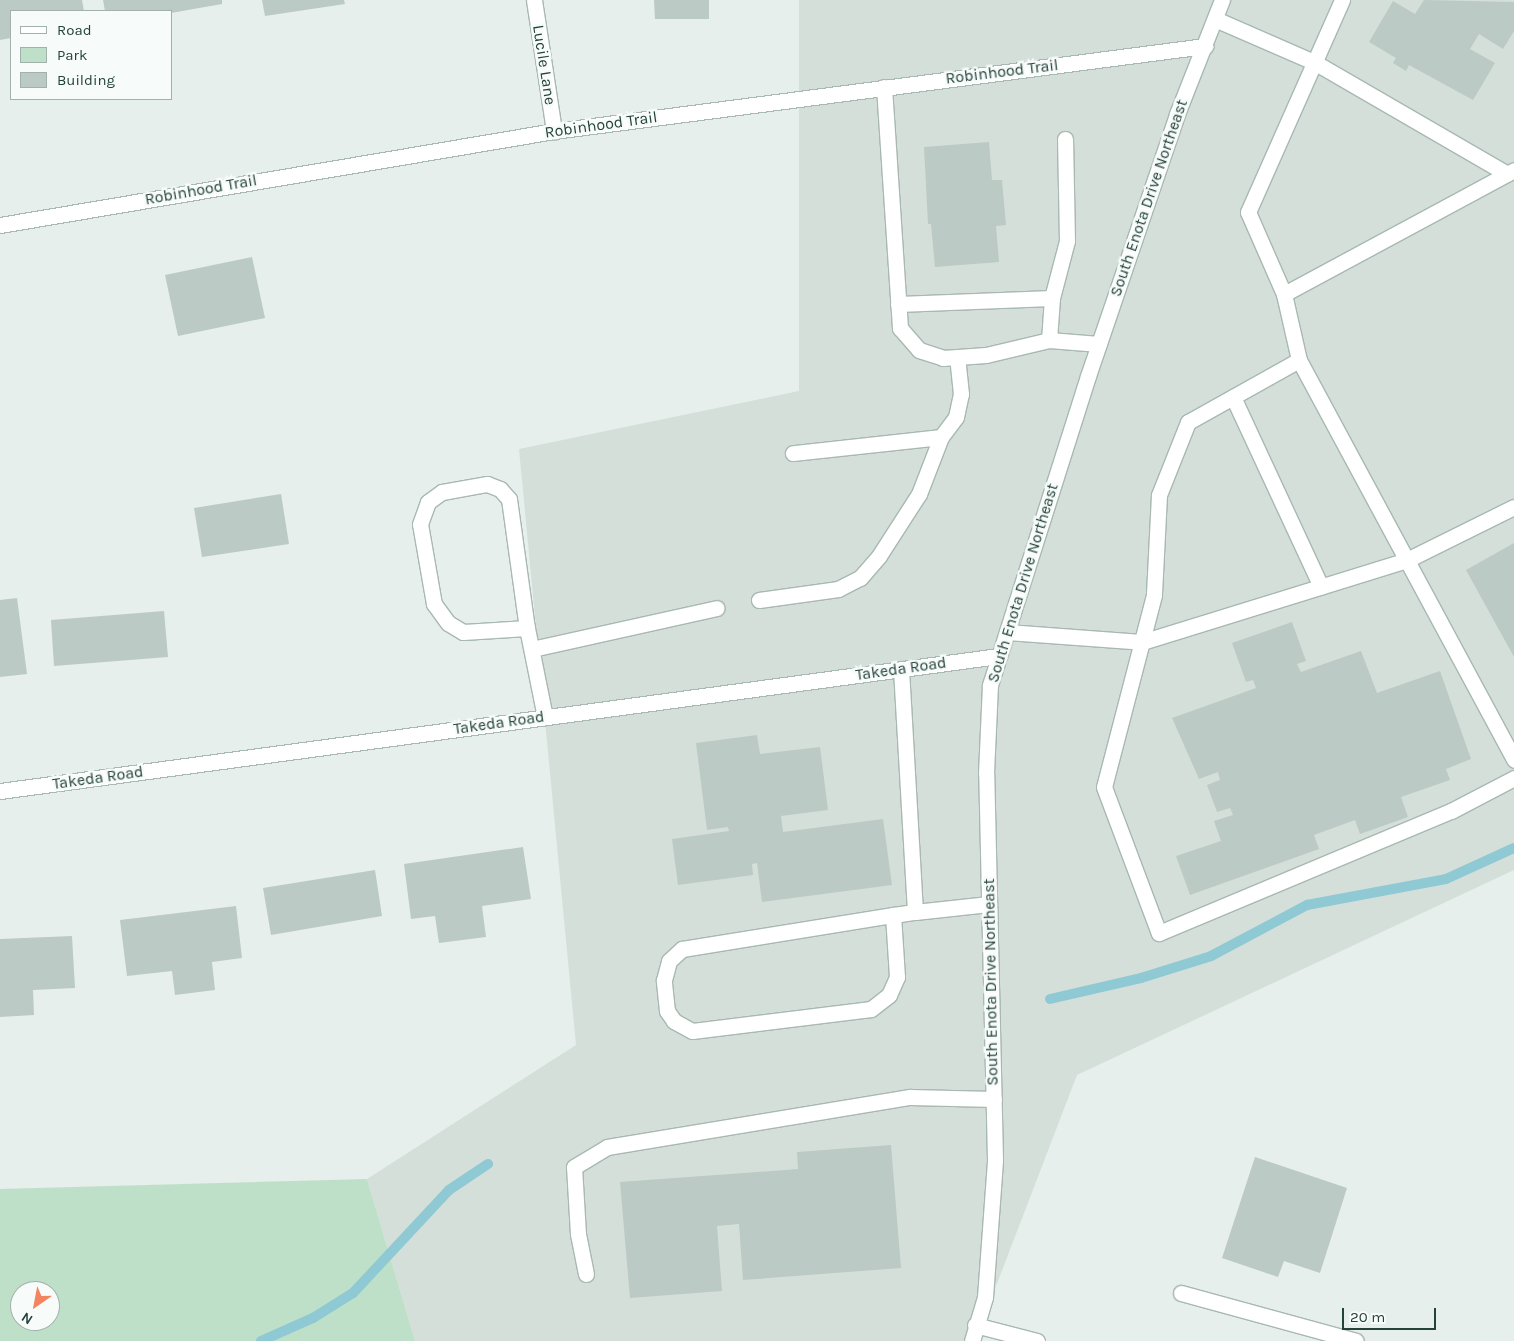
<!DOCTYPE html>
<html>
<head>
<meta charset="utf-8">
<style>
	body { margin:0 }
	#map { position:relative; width:1514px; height:1341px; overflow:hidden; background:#e6efeb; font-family:Karla,sans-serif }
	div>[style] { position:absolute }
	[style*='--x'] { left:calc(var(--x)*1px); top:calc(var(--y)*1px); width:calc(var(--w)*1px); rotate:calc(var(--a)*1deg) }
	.built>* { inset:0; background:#d4dfda }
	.green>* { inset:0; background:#bfe0c8 }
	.stream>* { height:10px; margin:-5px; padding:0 5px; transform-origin:5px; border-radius:5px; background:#8ec9d4 }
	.building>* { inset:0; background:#bbcac4 }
	.roads { filter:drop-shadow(1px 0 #a8b8b2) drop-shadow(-1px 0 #a8b8b2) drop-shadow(0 1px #a8b8b2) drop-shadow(0 -1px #a8b8b2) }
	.lane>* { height:15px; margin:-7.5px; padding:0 7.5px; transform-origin:7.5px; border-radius:7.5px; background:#fff }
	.street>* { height:15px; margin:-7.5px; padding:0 7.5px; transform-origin:7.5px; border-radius:7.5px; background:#fff }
	.secondary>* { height:15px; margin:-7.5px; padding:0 7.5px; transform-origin:7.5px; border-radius:7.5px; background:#fff }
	span { translate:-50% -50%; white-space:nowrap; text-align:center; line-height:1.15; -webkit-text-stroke:5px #f7fbf9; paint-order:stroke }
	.street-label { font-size:16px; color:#24423a }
	.legend { position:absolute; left:10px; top:10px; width:162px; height:90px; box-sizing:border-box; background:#f7fbf9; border:1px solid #a3b1ad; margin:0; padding:6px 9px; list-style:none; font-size:15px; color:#24423a }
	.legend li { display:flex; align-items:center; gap:10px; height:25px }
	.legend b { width:25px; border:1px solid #a3b1ad }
	.north { position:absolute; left:10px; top:1281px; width:50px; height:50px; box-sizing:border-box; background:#f7fbf9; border:1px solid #a3b1ad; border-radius:50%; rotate:213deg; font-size:14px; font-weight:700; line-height:20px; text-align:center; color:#24423a }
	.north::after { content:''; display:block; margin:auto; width:18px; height:22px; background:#f4845f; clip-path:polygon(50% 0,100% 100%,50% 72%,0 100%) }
	.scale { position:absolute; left:1342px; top:1308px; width:94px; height:22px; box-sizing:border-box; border:2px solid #24423a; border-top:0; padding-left:6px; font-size:15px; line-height:18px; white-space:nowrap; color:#24423a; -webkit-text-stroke:4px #f7fbf9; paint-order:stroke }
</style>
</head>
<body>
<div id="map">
	<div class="built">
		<div style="clip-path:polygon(799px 0,1514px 0,1514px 870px,1077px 1075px,975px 1341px,415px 1341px,367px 1179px,576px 1045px,519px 449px,799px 391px)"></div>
	</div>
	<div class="green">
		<div style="clip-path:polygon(evenodd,367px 1179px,415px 1341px,0 1341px,0 1189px,367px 1179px,20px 1291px,50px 1291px,50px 1321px,20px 1321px,20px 1291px)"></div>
	</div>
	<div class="stream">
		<div style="--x:1050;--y:999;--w:93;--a:-13"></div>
		<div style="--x:1141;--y:978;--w:73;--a:-17.4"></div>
		<div style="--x:1211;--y:956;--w:109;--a:-28"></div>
		<div style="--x:1307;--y:905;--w:141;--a:-10.6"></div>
		<div style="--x:1446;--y:879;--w:75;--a:-24.5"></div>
		<div style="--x:261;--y:1341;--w:57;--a:-23.9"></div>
		<div style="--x:313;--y:1318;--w:47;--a:-32"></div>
		<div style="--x:353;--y:1293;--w:141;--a:-47"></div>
		<div style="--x:449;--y:1190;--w:47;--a:-33.7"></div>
	</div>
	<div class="building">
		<div style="clip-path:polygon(0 0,82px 0,84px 11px,11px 11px,11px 38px,0 40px)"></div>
		<div style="clip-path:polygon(103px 0,222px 0,222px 4px,171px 13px,105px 11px)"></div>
		<div style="clip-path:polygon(262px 0,344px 0,345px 4px,265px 16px)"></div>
		<div style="clip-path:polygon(654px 0,709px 0,709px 19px,655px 19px)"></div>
		<div style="clip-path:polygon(1424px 0,1514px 2px,1514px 31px,1503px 49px,1479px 34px,1470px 49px,1495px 63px,1473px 100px,1409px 65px,1406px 71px,1393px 63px,1396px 58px,1369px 42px,1393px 1px,1415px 14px)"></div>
		<div style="clip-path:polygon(989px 142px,992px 180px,1002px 180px,1006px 225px,996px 226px,999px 262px,935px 267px,931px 224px,928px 224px,924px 147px)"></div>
		<div style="clip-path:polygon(252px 257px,265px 318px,178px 336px,165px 275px)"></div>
		<div style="clip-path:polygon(281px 494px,289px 544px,202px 557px,194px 508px)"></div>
		<div style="clip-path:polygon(1514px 543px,1514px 657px,1466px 570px)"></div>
		<div style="clip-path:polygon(17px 598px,27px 674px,0 677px,0 600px)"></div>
		<div style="clip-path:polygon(164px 611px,168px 657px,54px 666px,51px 620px)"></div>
		<div style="clip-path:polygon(1292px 622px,1306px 661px,1297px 664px,1301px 672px,1361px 651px,1377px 693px,1440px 671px,1471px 759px,1446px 769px,1450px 780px,1401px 797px,1408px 817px,1360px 834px,1355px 820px,1314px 835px,1319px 849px,1190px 895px,1176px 856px,1221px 841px,1214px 821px,1233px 815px,1230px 808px,1217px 812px,1207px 785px,1220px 780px,1218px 772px,1199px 779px,1172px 718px,1256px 688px,1253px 680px,1246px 682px,1232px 643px)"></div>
		<div style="clip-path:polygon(757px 735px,760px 754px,820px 747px,828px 810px,781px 816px,783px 832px,883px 819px,892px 885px,762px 902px,757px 863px,752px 864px,753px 875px,678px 885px,672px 839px,729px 831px,728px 827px,707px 830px,696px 743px)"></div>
		<div style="clip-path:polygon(523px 847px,531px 899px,482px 906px,486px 937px,439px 943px,435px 916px,411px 919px,404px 864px)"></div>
		<div style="clip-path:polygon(375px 870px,382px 916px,271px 935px,263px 888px)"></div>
		<div style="clip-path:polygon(236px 906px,242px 958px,212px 962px,215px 990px,175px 995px,172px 971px,127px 976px,120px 920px)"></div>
		<div style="clip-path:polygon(72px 936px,75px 988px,33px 990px,34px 1015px,0 1017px,0 939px)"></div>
		<div style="clip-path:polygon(891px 1145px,901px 1268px,743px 1280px,739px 1224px,717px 1226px,722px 1291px,630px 1298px,620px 1182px,798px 1169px,797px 1152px)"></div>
		<div style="clip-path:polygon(1255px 1157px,1347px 1188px,1320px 1273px,1284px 1261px,1278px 1277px,1222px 1258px)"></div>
	</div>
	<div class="roads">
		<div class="lane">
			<div style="--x:1342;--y:0;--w:232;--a:113.9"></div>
			<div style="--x:1248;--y:212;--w:90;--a:66.3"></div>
			<div style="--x:1284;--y:294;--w:68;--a:77.2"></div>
			<div style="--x:1299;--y:360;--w:127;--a:150.8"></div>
			<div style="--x:1188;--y:422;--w:79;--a:111.7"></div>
			<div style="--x:1159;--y:495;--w:100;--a:92.9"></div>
			<div style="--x:1154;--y:595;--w:198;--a:104.6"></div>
			<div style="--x:1104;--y:787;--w:156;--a:69.4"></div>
			<div style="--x:1159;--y:933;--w:316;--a:-22.7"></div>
			<div style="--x:1451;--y:811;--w:71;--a:-27.6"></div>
			<div style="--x:1215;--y:19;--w:108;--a:23.5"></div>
			<div style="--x:1314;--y:62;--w:223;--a:30.1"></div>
			<div style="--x:884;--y:87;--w:242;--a:86.2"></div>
			<div style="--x:900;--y:328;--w:29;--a:49"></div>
			<div style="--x:919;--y:350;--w:25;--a:18"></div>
			<div style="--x:943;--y:358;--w:43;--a:-4"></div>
			<div style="--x:986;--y:355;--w:65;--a:-13.4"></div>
			<div style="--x:1049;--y:340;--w:50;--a:4.6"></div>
			<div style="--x:1284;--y:294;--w:261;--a:-28.3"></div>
			<div style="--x:898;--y:304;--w:154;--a:-2.2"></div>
			<div style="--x:1049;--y:340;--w:42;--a:-85.9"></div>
			<div style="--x:1052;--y:298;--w:59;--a:-75.3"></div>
			<div style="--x:1067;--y:241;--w:102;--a:-91.1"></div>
			<div style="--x:1299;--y:360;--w:454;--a:61.7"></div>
			<div style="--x:1233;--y:397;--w:209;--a:65.1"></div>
			<div style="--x:941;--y:437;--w:25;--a:-53"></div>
			<div style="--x:956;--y:417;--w:24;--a:-78"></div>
			<div style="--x:961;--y:394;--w:37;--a:-96"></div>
			<div style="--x:759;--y:600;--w:80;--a:-7.9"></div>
			<div style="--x:838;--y:589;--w:25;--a:-27"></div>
			<div style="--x:860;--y:578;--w:29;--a:-49"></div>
			<div style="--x:879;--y:556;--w:74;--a:-57.2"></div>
			<div style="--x:919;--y:494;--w:61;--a:-68.9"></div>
			<div style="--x:941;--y:437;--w:149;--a:173.8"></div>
			<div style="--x:527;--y:628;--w:64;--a:176.4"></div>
			<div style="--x:463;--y:632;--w:17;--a:-149"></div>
			<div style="--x:448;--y:623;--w:24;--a:-126"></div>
			<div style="--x:434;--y:604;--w:81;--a:-99.9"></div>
			<div style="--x:420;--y:524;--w:23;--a:-70"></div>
			<div style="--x:428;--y:502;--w:17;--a:-36"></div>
			<div style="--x:442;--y:492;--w:46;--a:-10.1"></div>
			<div style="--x:487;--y:484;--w:14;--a:21"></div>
			<div style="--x:500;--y:489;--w:13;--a:48"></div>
			<div style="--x:509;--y:499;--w:130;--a:82.1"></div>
			<div style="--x:527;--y:628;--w:91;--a:78.6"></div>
			<div style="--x:1007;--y:632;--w:135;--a:4.2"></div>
			<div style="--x:1142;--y:642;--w:277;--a:-17.2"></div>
			<div style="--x:1407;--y:560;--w:119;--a:-26.4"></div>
			<div style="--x:532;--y:649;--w:189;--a:-12.5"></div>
			<div style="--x:901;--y:669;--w:243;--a:86.7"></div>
			<div style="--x:915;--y:912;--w:74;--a:-6.2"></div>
			<div style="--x:893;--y:915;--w:62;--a:86.3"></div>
			<div style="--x:897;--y:977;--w:20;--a:114"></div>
			<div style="--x:889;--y:995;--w:23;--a:142"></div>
			<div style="--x:871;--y:1009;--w:180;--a:173"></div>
			<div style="--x:692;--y:1031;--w:21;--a:-151"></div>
			<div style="--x:674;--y:1021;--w:12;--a:-125"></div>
			<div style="--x:667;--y:1011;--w:31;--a:-96"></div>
			<div style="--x:664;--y:980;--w:20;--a:-75"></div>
			<div style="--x:669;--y:961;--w:18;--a:-43"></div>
			<div style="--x:682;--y:949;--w:214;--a:-9.2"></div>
			<div style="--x:893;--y:915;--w:22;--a:-8"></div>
			<div style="--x:586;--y:1274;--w:41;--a:-101.3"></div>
			<div style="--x:578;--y:1234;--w:67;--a:-93.4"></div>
			<div style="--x:574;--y:1167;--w:39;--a:-31"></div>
			<div style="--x:607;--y:1147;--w:307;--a:-9.4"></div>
			<div style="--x:910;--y:1097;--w:84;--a:1.4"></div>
			<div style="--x:1181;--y:1293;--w:181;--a:15.3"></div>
		</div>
		<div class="street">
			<div style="--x:534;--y:0;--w:133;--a:81.3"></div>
			<div style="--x:0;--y:225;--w:562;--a:-9.63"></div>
			<div style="--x:554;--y:131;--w:657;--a:-7.44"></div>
			<div style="--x:0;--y:791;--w:1008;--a:-7.7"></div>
			<div style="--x:975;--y:1325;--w:64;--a:14.5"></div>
		</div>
		<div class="secondary">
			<div style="--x:972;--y:1341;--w:46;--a:-73.5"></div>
			<div style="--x:985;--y:1297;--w:137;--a:-85.8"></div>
			<div style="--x:995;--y:1160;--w:387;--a:-91.3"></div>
			<div style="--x:986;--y:773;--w:88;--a:-87.4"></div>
			<div style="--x:990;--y:685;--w:324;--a:-72.4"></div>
			<div style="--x:1088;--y:376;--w:277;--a:-71.2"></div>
			<div style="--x:1177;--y:114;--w:123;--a:-68.5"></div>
		</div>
	</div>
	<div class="street-label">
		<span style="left:544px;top:65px;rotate:81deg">Lucile Lane</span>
		<span style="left:1002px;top:72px;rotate:-7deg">Robinhood Trail</span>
		<span style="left:601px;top:125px;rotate:-8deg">Robinhood Trail</span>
		<span style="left:201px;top:190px;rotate:-10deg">Robinhood Trail</span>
		<span style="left:1149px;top:198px;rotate:-71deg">South Enota Drive Northeast</span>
		<span style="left:1023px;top:583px;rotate:-73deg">South Enota Drive Northeast</span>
		<span style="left:901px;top:669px;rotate:-8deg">Takeda Road</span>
		<span style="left:499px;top:723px;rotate:-8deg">Takeda Road</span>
		<span style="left:98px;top:778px;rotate:-8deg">Takeda Road</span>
		<span style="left:991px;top:982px;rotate:-91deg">South Enota Drive Northeast</span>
	</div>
	<ul class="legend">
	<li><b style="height:6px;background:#fff"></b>Road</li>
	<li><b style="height:14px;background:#bfe0c8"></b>Park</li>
	<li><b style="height:14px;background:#bbcac4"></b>Building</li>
	</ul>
	<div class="north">N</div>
	<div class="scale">20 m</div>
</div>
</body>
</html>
